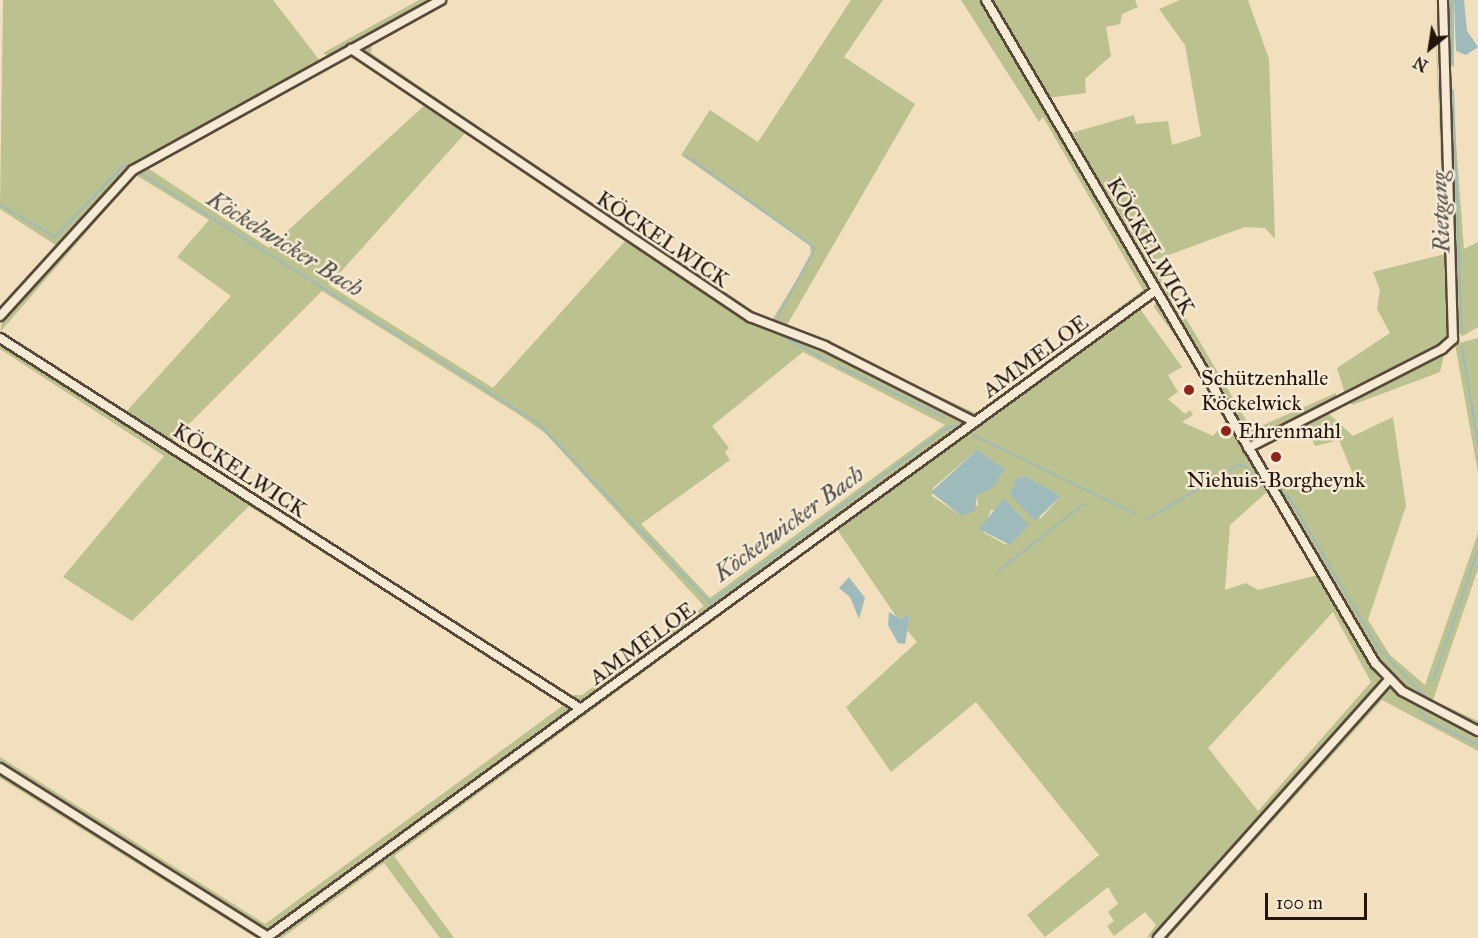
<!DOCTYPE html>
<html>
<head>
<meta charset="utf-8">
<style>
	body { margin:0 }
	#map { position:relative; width:1478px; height:938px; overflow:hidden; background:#f2dfbd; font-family:"IM FELL Great Primer",serif }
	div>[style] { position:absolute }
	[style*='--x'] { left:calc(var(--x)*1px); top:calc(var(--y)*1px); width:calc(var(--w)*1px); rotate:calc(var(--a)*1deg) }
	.green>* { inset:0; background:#bcc190 }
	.water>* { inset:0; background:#9fbabb }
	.stream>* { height:2px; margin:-1px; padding:0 1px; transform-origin:1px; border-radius:1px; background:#9fbabb }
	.roads { filter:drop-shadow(2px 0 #57483a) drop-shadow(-2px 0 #57483a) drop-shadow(0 2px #57483a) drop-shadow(0 -2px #57483a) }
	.minor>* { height:8px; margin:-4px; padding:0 4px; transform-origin:4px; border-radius:4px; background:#f7ead4 }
	.dots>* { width:16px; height:16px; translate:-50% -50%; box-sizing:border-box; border:3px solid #f7ead4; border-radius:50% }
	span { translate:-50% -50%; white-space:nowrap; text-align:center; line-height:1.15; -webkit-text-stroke:5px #f7ead4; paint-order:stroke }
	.street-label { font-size:22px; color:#23150e }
	.poi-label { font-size:22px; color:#23150e }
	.left { translate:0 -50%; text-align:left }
	.water-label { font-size:24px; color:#4e4f4b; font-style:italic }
	.north { position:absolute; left:1400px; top:18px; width:60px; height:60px; -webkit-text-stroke:4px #f7ead4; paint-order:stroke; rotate:210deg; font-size:16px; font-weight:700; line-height:24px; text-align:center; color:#23150e }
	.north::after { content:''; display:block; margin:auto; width:21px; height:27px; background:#23150e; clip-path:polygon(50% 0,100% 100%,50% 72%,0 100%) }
	.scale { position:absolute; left:1265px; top:893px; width:102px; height:27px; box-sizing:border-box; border:3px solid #23150e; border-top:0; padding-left:8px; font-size:18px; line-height:21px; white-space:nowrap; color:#23150e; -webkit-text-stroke:4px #f7ead4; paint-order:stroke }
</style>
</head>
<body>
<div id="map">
	<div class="green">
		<div style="clip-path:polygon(3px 0,273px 0,321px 62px,140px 163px,30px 282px,57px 246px,0 209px)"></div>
		<div style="clip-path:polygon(419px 0,436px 0,330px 58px,323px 53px)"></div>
		<div style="clip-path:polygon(851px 0,883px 0,844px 57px,915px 104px,787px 325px,977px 414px,1143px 290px,1043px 117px,1039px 122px,961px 0,982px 0,998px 24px,1148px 282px,1144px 297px,979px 417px,750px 315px,360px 48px,416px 18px,372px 45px,371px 53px,740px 306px,771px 322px,811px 256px,810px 245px,681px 155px,710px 110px,758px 142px)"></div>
		<div style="clip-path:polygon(990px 0,1135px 0,1138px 7px,1122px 14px,1120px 24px,1106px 27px,1111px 56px,1085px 79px,1086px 93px,1047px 98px)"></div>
		<div style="clip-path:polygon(1180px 0,1248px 0,1269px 59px,1275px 239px,1265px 228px,1245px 227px,1144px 264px,1068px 134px,1134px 115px,1136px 124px,1168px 121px,1172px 145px,1201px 136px,1185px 45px,1159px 9px)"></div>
		<div style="clip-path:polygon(1434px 0,1452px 324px,1448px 342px,1346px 397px,1337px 368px,1390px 333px,1377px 309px,1380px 290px,1373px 272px,1445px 254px)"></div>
		<div style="clip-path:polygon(1444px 0,1454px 0,1454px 67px,1446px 64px)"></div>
		<div style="clip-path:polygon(evenodd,351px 53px,419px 97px,351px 57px,146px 167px,269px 248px,427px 103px,468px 130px,329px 285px,493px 388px,626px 240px,739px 315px,824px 347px,966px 423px,579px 705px,266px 504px,570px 695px,582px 695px,704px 606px,545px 433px,521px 416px,322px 291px,173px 440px,236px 488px,75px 382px,125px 413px,231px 296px,177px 257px,209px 220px,136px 175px,1px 331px,52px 364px,49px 368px,0 336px,2px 318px,134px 173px,351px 53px,803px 352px,945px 425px,710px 598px,641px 524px,730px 460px,725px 452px,729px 448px,712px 426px,803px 352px)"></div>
		<div style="clip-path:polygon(1451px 76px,1464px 249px,1478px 242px,1478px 327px,1463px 336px,1456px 333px)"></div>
		<div style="clip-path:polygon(1155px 266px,1252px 430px,1336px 393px,1336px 399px,1249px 440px,1151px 274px)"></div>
		<div style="clip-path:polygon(1156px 300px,1182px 340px,1180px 343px,1154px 307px)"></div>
		<div style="clip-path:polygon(evenodd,1138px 306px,1182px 367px,1168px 375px,1178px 392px,1168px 399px,1185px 414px,1190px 410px,1193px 415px,1182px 422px,1213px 436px,1227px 419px,1268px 491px,1230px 525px,1225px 590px,1246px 583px,1258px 590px,1318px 575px,1381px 681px,1157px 938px,1147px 937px,1156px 925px,1145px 912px,1114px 936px,1107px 926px,1114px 921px,1108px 912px,1118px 904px,1108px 887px,1045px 937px,1027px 915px,1099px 855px,976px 702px,891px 772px,846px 707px,917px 642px,907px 630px,910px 615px,898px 619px,836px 528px,1138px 306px,977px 450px,1005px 469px,993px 488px,977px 496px,978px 505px,961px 516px,932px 496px,933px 488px,977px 450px,1138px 306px,1025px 476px,1061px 496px,1040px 519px,1017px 479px,1025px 476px,1138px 306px,1014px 509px,1024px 519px,1006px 545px,983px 532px,991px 510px,1014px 509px,1138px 306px,1333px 612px,1371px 682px,1258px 811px,1208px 748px,1333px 612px)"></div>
		<div style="clip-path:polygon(1478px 338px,1478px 473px,1455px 344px)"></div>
		<div style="clip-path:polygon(0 340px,567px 703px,574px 713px,267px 935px,16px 778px,0 768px,0 757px,265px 924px,565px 704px,249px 506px,132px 621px,63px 577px,164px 456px,0 349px)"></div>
		<div style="clip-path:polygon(1445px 351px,1440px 372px,1352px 405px,1348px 400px)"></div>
		<div style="clip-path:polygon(1327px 412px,1353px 436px,1393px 417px,1406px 506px,1368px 620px,1390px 655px,1425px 685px,1478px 533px,1478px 569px,1433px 700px,1478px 721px,1478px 728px,1409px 693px,1383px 669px,1273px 488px,1356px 482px,1339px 440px,1315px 446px,1304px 423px)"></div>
		<div style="clip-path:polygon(752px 588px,758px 588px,394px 856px,454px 938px,440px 938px,384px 863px,282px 938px,274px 938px)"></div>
		<div style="clip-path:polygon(1393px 688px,1478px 735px,1478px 751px,1382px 700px,1168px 938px,1161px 938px,1383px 691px)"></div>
		<div style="clip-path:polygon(0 772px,248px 928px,256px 938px,0 778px)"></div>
	</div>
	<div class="water">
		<div style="clip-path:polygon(1454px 0,1464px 0,1467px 31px,1478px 47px,1466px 55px,1456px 51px)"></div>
		<div style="clip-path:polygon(977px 450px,1005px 469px,993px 488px,977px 496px,975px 511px,961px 516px,931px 492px)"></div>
		<div style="clip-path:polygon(1025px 476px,1061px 496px,1035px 521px,1010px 495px,1017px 479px)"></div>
		<div style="clip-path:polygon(1004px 498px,1029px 525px,1010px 545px,979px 529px)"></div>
		<div style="clip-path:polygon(849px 577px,865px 598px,859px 619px,850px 597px,839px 588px)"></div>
		<div style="clip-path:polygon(889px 612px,900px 619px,910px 614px,905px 644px,898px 643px,888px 625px)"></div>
	</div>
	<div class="stream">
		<div style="--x:1451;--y:0;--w:64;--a:89.1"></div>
		<div style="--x:383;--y:27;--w:11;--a:-27"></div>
		<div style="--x:364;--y:51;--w:150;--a:34.4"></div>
		<div style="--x:1453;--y:90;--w:243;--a:87.9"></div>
		<div style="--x:685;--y:155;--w:160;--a:35.6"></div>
		<div style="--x:815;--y:248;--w:80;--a:118.5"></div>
		<div style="--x:140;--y:173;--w:321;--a:32.2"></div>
		<div style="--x:0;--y:205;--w:64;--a:30.2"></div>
		<div style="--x:55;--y:237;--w:97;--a:-46.3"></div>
		<div style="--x:122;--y:167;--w:8;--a:-7"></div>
		<div style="--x:775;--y:332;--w:60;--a:29.1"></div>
		<div style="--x:1462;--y:347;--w:99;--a:80.7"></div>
		<div style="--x:420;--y:348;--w:141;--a:32.6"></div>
		<div style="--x:539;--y:424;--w:120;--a:46.7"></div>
		<div style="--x:838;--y:366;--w:117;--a:25.9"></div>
		<div style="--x:973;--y:435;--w:180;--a:26"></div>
		<div style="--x:1278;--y:489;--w:14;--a:36"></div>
		<div style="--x:1289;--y:497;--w:177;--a:59.4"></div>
		<div style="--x:1379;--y:649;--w:67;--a:45.6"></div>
		<div style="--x:626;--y:516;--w:121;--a:46"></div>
		<div style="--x:710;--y:603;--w:297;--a:-36.4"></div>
		<div style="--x:949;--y:427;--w:9;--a:-6"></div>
		<div style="--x:1146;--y:520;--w:107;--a:-30.9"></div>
		<div style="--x:1238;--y:465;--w:7;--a:8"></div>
		<div style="--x:1245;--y:466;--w:27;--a:51"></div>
		<div style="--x:998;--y:571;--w:110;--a:-38"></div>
		<div style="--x:1433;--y:681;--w:139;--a:-71"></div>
		<div style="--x:1420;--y:711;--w:13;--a:51"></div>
		<div style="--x:1428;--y:721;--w:55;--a:25.6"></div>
	</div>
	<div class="roads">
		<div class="minor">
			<div style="--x:986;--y:0;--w:769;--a:59.6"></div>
			<div style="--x:1375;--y:663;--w:39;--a:46"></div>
			<div style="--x:1402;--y:691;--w:86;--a:27.8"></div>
			<div style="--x:351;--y:49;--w:481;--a:33.9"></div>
			<div style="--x:750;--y:317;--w:80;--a:21.1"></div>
			<div style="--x:825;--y:346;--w:168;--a:26.9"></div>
			<div style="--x:0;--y:316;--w:197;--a:-47.7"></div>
			<div style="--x:133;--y:170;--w:352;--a:-28.9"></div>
			<div style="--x:0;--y:338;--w:689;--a:32.56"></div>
			<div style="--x:1248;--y:448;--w:218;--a:-27"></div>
			<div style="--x:1442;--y:349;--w:15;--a:-42"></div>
			<div style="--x:1453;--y:339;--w:339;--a:-91.7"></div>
			<div style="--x:0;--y:768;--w:317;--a:32.2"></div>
			<div style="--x:266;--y:938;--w:1100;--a:-36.05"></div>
			<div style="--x:1158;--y:938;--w:346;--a:-48.2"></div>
		</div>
	</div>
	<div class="dots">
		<div style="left:1189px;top:390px;background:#8f2418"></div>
		<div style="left:1226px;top:431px;background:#8f2418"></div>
		<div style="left:1276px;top:457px;background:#8f2418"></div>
	</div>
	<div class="street-label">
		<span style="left:663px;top:239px;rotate:34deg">KÖCKELWICK</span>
		<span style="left:1151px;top:246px;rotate:60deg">KÖCKELWICK</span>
		<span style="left:1035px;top:356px;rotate:-36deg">AMMELOE</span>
		<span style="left:240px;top:470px;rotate:33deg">KÖCKELWICK</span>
		<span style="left:642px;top:643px;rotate:-36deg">AMMELOE</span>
	</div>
	<div class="poi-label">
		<span class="left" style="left:1201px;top:390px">Schützenhalle<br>Köckelwick</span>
		<span class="left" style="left:1238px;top:431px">Ehrenmahl</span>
		<span style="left:1276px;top:480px">Niehuis-Borgheynk</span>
	</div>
	<div class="water-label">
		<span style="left:1441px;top:212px;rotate:-92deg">Rietgang</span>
		<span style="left:285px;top:244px;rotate:32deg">Köckelwicker Bach</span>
		<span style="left:789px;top:524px;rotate:-36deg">Köckelwicker Bach</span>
	</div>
	<div class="north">N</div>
	<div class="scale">100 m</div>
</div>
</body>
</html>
